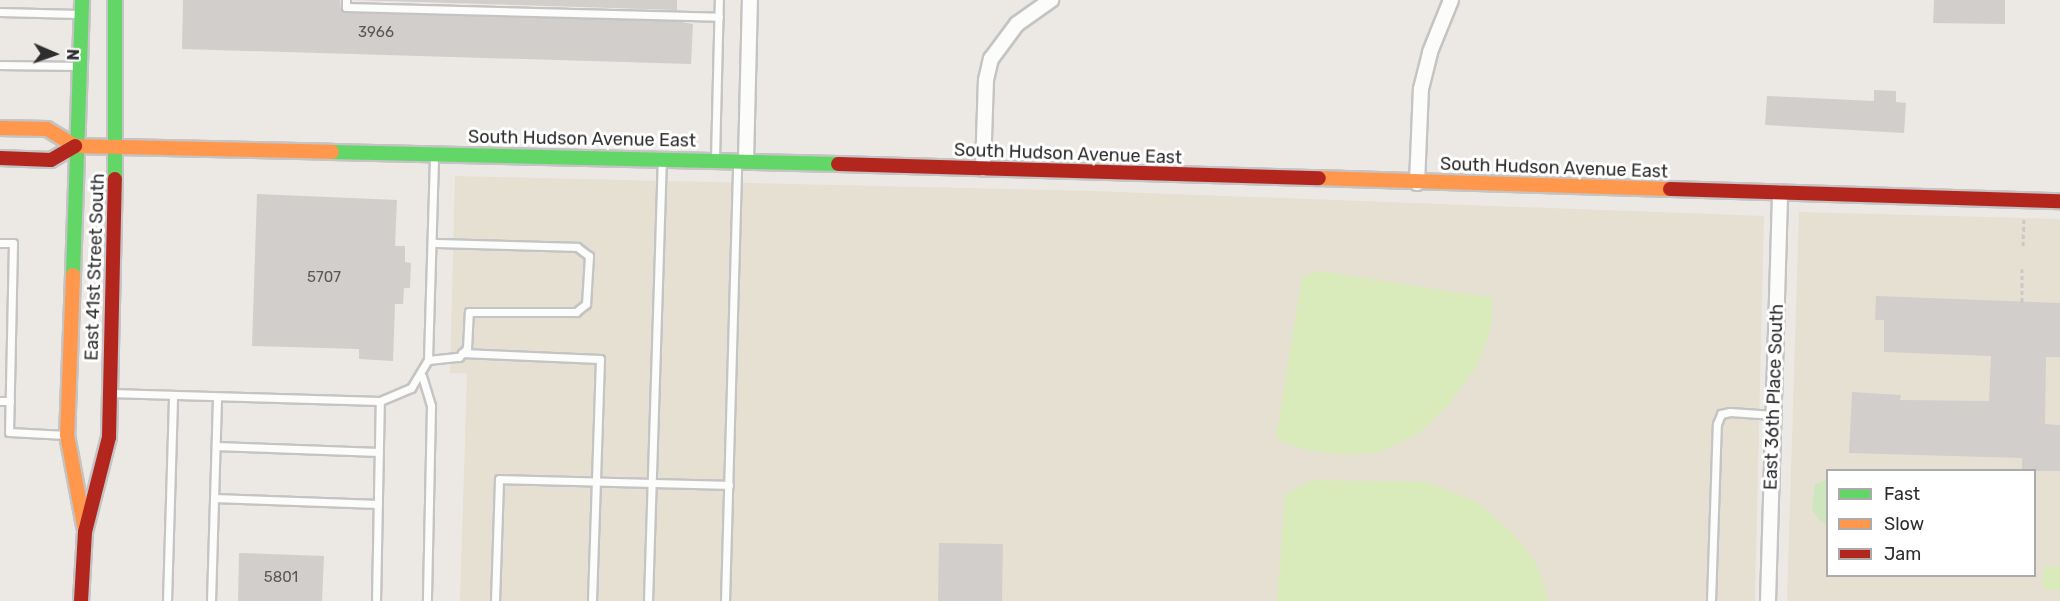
<!DOCTYPE html>
<html>
<head>
<meta charset="utf-8">
<style>
	body { margin:0 }
	#map { position:relative; width:2060px; height:601px; overflow:hidden; background:#ece8e4; font-family:Rubik,sans-serif }
	div>[style] { position:absolute }
	[style*='--x'] { left:calc(var(--x)*1px); top:calc(var(--y)*1px); width:calc(var(--w)*1px); rotate:calc(var(--a)*1deg) }
	.education>* { inset:0; background:#e6e0d3 }
	.green>* { inset:0; background:#cee6be }
	.pitch>* { inset:0; background:#d9eabb }
	.building>* { inset:0; background:#d1cecb }
	.path>* { height:3px; margin-top:-1.5px; transform-origin:0; background:repeating-linear-gradient(90deg,#c9c9c8 0 4.5px,transparent 0 7.5px) }
	.roads { filter:drop-shadow(2px 0 #c5c4c5) drop-shadow(-2px 0 #c5c4c5) drop-shadow(0 2px #c5c4c5) drop-shadow(0 -2px #c5c4c5) }
	.lane>* { height:7px; margin:-3.5px; padding:0 3.5px; transform-origin:3.5px; border-radius:3.5px; background:#fcfcfb }
	.street>* { height:14px; margin:-7px; padding:0 7px; transform-origin:7px; border-radius:7px; background:#fcfcfb }
	.fast>* { height:14px; margin:-7px; padding:0 7px; transform-origin:7px; border-radius:7px; background:#63d668 }
	.slow>* { height:14px; margin:-7px; padding:0 7px; transform-origin:7px; border-radius:7px; background:#ff974d }
	.jam>* { height:14px; margin:-7px; padding:0 7px; transform-origin:7px; border-radius:7px; background:#b3261e }
	span { translate:-50% -50%; white-space:nowrap; text-align:center; line-height:1.15; -webkit-text-stroke:6px #fff; paint-order:stroke }
	.number-label { font-size:15px; color:#585857 }
	.number-label span { -webkit-text-stroke-width:0 }
	.street-label { font-size:18px; color:#2e2e2e }
	.legend { position:absolute; left:1826px; top:469px; width:210px; height:108px; box-sizing:border-box; background:#fff; border:2px solid #ababab; margin:0; padding:8px 10px; list-style:none; font-size:18px; color:#2e2e2e }
	.legend li { display:flex; align-items:center; gap:12px; height:30px }
	.legend b { width:30px; border:2px solid #ababab }
	.north { position:absolute; left:24px; top:24px; width:60px; height:60px; -webkit-text-stroke:4px #fff; paint-order:stroke; rotate:92deg; font-size:16px; font-weight:700; line-height:24px; text-align:center; color:#2e2e2e }
	.north::after { content:''; display:block; margin:auto; width:21px; height:27px; background:#2e2e2e; clip-path:polygon(50% 0,100% 100%,50% 72%,0 100%) }
</style>
</head>
<body>
<div id="map">
	<div class="education">
		<div style="clip-path:polygon(455px 176px,1093px 191px,1764px 216px,1755px 601px,460px 601px,467px 374px,450px 373px)"></div>
		<div style="clip-path:polygon(evenodd,1799px 212px,2060px 219px,2060px 601px,1787px 601px,1799px 212px,1828px 470px,2034px 470px,2034px 576px,1828px 576px,1828px 470px)"></div>
	</div>
	<div class="green">
		<div style="clip-path:polygon(1827px 479px,1827px 524px,1820px 521px,1812px 510px,1815px 484px)"></div>
	</div>
	<div class="pitch">
		<div style="clip-path:polygon(1319px 271px,1493px 298px,1491px 328px,1477px 366px,1449px 404px,1418px 434px,1377px 453px,1342px 455px,1301px 449px,1276px 438px,1302px 278px)"></div>
		<div style="clip-path:polygon(1313px 480px,1427px 482px,1477px 502px,1514px 534px,1537px 565px,1549px 601px,1277px 601px,1285px 494px)"></div>
		<div style="clip-path:polygon(2044px 566px,2060px 567px,2060px 590px,2043px 589px)"></div>
	</div>
	<div class="building">
		<div style="clip-path:polygon(183px 0,340px 0,341px 9px,346px 13px,676px 21px,693px 24px,691px 64px,182px 49px)"></div>
		<div style="clip-path:polygon(352px 0,677px 0,677px 10px)"></div>
		<div style="clip-path:polygon(1934px 0,2005px 0,2005px 24px,1933px 23px)"></div>
		<div style="clip-path:polygon(1874px 90px,1896px 91px,1896px 102px,1906px 103px,1904px 133px,1765px 125px,1767px 96px,1874px 101px)"></div>
		<div style="clip-path:polygon(257px 194px,397px 200px,395px 246px,405px 246px,405px 262px,411px 263px,410px 288px,404px 288px,403px 304px,395px 304px,393px 361px,359px 359px,359px 349px,252px 346px)"></div>
		<div style="clip-path:polygon(1876px 296px,2060px 303px,2060px 357px,2046px 357px,2045px 424px,2060px 425px,2060px 471px,2022px 471px,2022px 458px,1849px 453px,1852px 392px,1901px 395px,1900px 400px,1989px 401px,1991px 356px,1884px 352px,1884px 320px,1875px 320px)"></div>
		<div style="clip-path:polygon(939px 543px,1003px 544px,1002px 601px,938px 601px)"></div>
		<div style="clip-path:polygon(239px 553px,324px 556px,322px 601px,238px 601px)"></div>
	</div>
	<div class="path">
		<div style="--x:2023;--y:246;--w:27;--a:-88"></div>
		<div style="--x:2022;--y:302;--w:33;--a:-90"></div>
	</div>
	<div class="roads">
		<div class="lane">
			<div style="--x:346;--y:0;--w:7;--a:90"></div>
			<div style="--x:346;--y:7;--w:373;--a:1.5"></div>
			<div style="--x:0;--y:12;--w:78;--a:1.5"></div>
			<div style="--x:0;--y:65;--w:78;--a:0.7"></div>
			<div style="--x:715;--y:159;--w:159;--a:-88.6"></div>
			<div style="--x:0;--y:243;--w:13;--a:0"></div>
			<div style="--x:13;--y:243;--w:189;--a:91.2"></div>
			<div style="--x:9;--y:432;--w:57;--a:3"></div>
			<div style="--x:462;--y:353;--w:138;--a:2.5"></div>
			<div style="--x:600;--y:359;--w:242;--a:91.9"></div>
			<div style="--x:428;--y:360;--w:31;--a:-6"></div>
			<div style="--x:459;--y:357;--w:12;--a:-48"></div>
			<div style="--x:467;--y:348;--w:36;--a:-87"></div>
			<div style="--x:469;--y:312;--w:107;--a:0"></div>
			<div style="--x:576;--y:312;--w:13;--a:-39"></div>
			<div style="--x:586;--y:304;--w:48;--a:-86.4"></div>
			<div style="--x:589;--y:256;--w:15;--a:-143"></div>
			<div style="--x:577;--y:247;--w:145;--a:-178.4"></div>
			<div style="--x:422;--y:376;--w:31;--a:73"></div>
			<div style="--x:431;--y:406;--w:195;--a:91.2"></div>
			<div style="--x:110;--y:393;--w:270;--a:1.7"></div>
			<div style="--x:380;--y:401;--w:34;--a:-23"></div>
			<div style="--x:411;--y:388;--w:33;--a:-59"></div>
			<div style="--x:428;--y:360;--w:204;--a:-88.3"></div>
			<div style="--x:0;--y:401;--w:10;--a:0"></div>
			<div style="--x:216;--y:446;--w:163;--a:2.1"></div>
			<div style="--x:214;--y:498;--w:164;--a:2.1"></div>
			<div style="--x:167;--y:601;--w:206;--a:-88.3"></div>
			<div style="--x:211;--y:601;--w:204;--a:-88.3"></div>
			<div style="--x:376;--y:601;--w:200;--a:-88.9"></div>
			<div style="--x:495;--y:601;--w:122;--a:-88.1"></div>
			<div style="--x:499;--y:479;--w:230;--a:1.5"></div>
			<div style="--x:648;--y:601;--w:441;--a:-88.2"></div>
			<div style="--x:725;--y:601;--w:437;--a:-88.4"></div>
			<div style="--x:1711;--y:601;--w:177;--a:-88.1"></div>
			<div style="--x:1717;--y:424;--w:11;--a:-68"></div>
			<div style="--x:1721;--y:414;--w:9;--a:-13"></div>
			<div style="--x:1730;--y:412;--w:44;--a:3.9"></div>
		</div>
		<div class="street">
			<div style="--x:746;--y:161;--w:161;--a:-88.6"></div>
			<div style="--x:983;--y:169;--w:89;--a:-88.1"></div>
			<div style="--x:986;--y:80;--w:22;--a:-77"></div>
			<div style="--x:991;--y:59;--w:44;--a:-53.4"></div>
			<div style="--x:1017;--y:24;--w:42;--a:-35.2"></div>
			<div style="--x:1417;--y:183;--w:94;--a:-87.6"></div>
			<div style="--x:1421;--y:89;--w:38;--a:-76"></div>
			<div style="--x:1430;--y:52;--w:56;--a:-68"></div>
			<div style="--x:1768;--y:601;--w:409;--a:-88.3"></div>
		</div>
		<div class="fast">
			<div style="--x:115;--y:0;--w:179;--a:90"></div>
			<div style="--x:332;--y:152;--w:506;--a:1.36"></div>
			<div style="--x:73;--y:275;--w:275;--a:-88.1"></div>
		</div>
		<div class="slow">
			<div style="--x:0;--y:128;--w:47;--a:1.2"></div>
			<div style="--x:47;--y:129;--w:33;--a:31"></div>
			<div style="--x:75;--y:146;--w:257;--a:1.3"></div>
			<div style="--x:1319;--y:178;--w:351;--a:1.8"></div>
			<div style="--x:73;--y:275;--w:160;--a:92.1"></div>
			<div style="--x:67;--y:435;--w:93;--a:79.4"></div>
		</div>
		<div class="jam">
			<div style="--x:0;--y:158;--w:51;--a:2.2"></div>
			<div style="--x:51;--y:160;--w:28;--a:-30"></div>
			<div style="--x:838;--y:164;--w:481;--a:1.7"></div>
			<div style="--x:1670;--y:189;--w:390;--a:1.8"></div>
			<div style="--x:81;--y:601;--w:69;--a:-86.7"></div>
			<div style="--x:85;--y:532;--w:98;--a:-75.8"></div>
			<div style="--x:109;--y:437;--w:258;--a:-88.7"></div>
		</div>
	</div>
	<div class="number-label">
		<span style="left:376px;top:33px">3966</span>
		<span style="left:324px;top:278px">5707</span>
		<span style="left:281px;top:578px">5801</span>
	</div>
	<div class="street-label">
		<span style="left:582px;top:139px;rotate:1deg">South Hudson Avenue East</span>
		<span style="left:1068px;top:154px;rotate:2deg">South Hudson Avenue East</span>
		<span style="left:1554px;top:168px;rotate:2deg">South Hudson Avenue East</span>
		<span style="left:95px;top:267px;rotate:-88deg">East 41st Street South</span>
		<span style="left:1774px;top:397px;rotate:-88deg">East 36th Place South</span>
	</div>
	<ul class="legend">
	<li><b style="height:8px;background:#63d668"></b>Fast</li>
	<li><b style="height:8px;background:#ff974d"></b>Slow</li>
	<li><b style="height:8px;background:#b3261e"></b>Jam</li>
	</ul>
	<div class="north">N</div>
</div>
</body>
</html>
